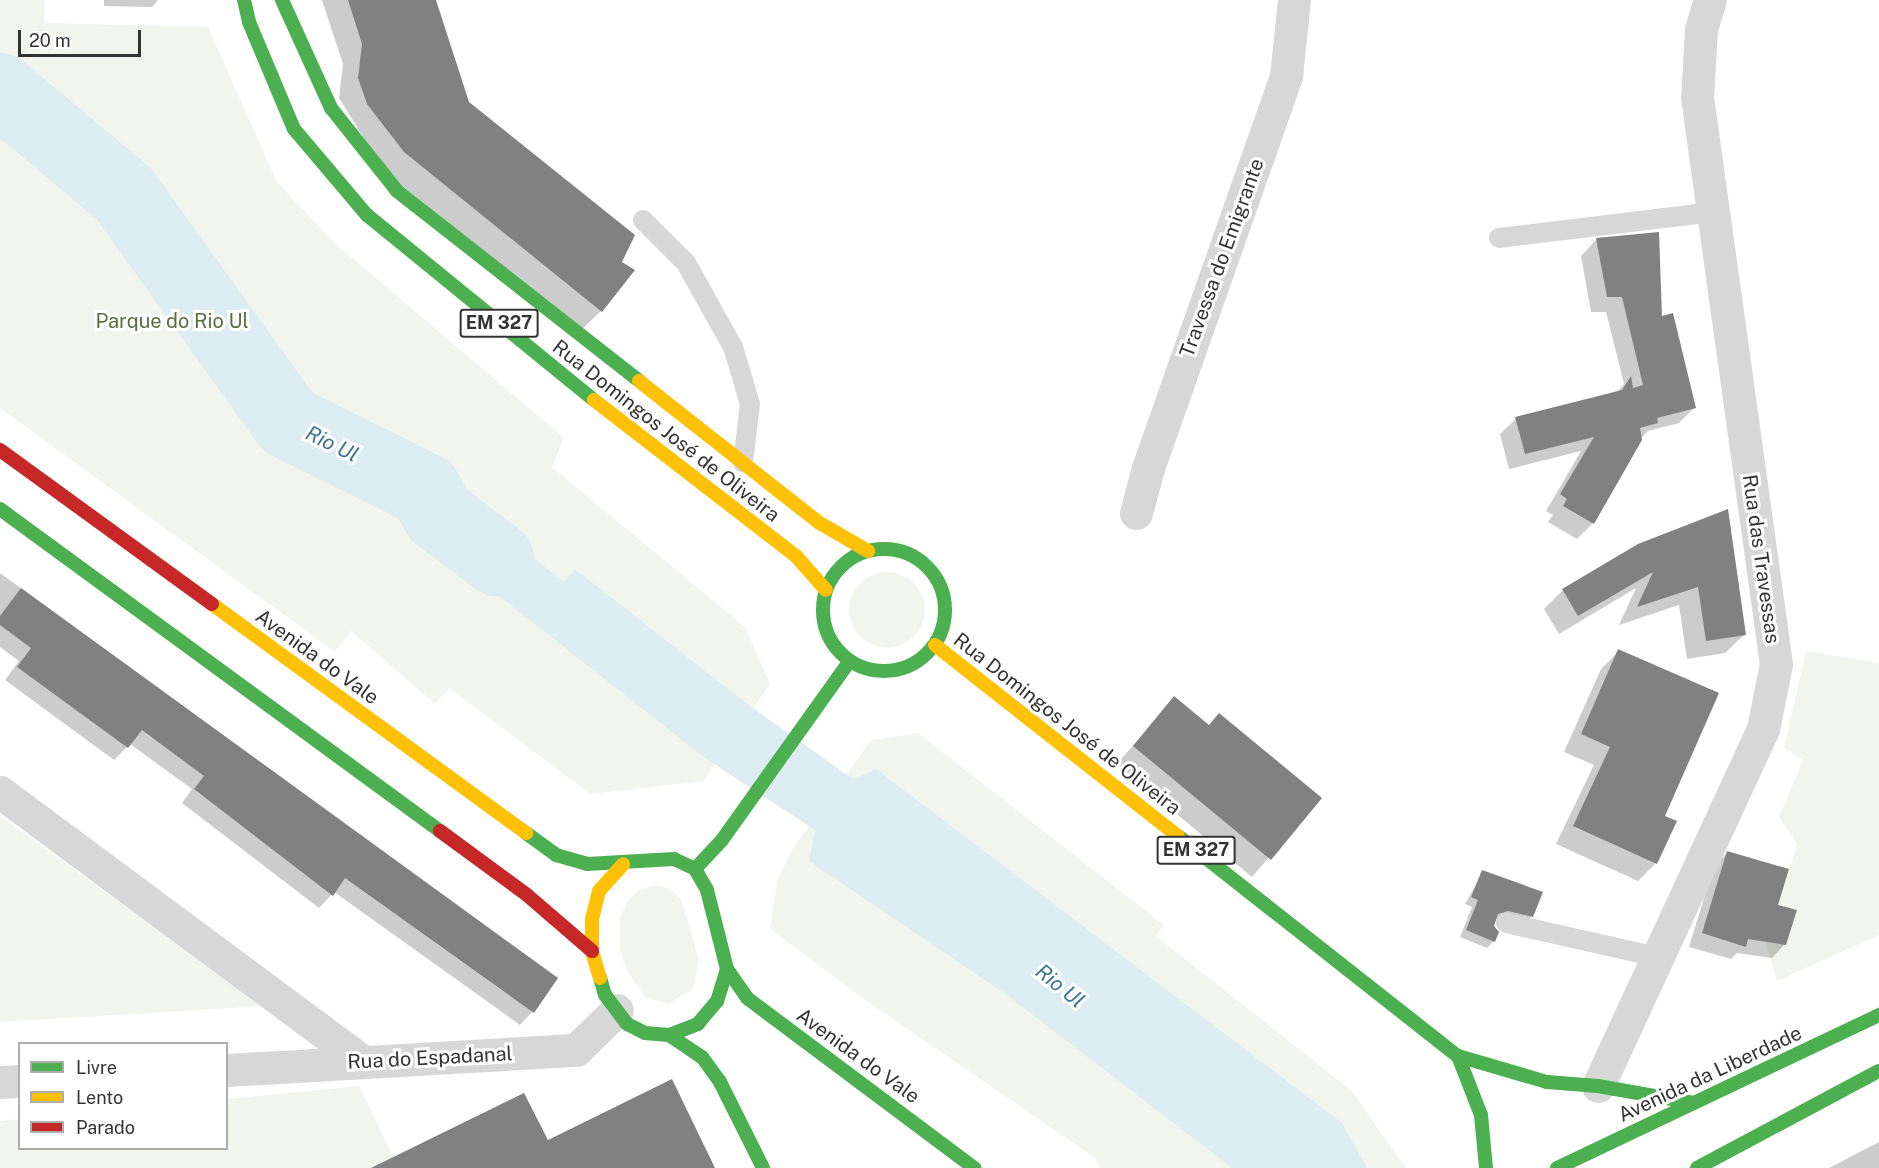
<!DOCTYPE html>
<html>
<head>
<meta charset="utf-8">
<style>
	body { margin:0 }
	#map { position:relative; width:1879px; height:1168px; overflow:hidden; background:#fff; font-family:"Public Sans",sans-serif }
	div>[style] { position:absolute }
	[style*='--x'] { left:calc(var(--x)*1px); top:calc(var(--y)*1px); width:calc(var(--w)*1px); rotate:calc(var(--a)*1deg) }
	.green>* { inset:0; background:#f1f5ed }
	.round { border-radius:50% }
	.water>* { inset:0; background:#ddebf3 }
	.shadow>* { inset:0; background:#0003 }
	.river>* { height:74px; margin:-37px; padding:0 37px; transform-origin:37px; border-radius:37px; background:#ddebf3 }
	.building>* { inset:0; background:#818181 }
	.lane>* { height:20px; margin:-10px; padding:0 10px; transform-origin:10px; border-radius:10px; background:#d7d7d7 }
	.street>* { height:33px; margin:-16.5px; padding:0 16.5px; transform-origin:16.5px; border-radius:16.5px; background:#d7d7d7 }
	.fast>* { height:14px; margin:-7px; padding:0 7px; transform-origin:7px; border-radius:7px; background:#4caf50 }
	.fast>.ring { margin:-7px; padding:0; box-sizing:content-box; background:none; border:14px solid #4caf50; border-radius:50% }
	.slow>* { height:14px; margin:-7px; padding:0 7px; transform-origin:7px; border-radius:7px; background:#ffc107 }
	.jam>* { height:14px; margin:-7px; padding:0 7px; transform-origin:7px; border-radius:7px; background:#c62828 }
	span { translate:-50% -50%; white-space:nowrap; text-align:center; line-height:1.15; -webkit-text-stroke:6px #fff; paint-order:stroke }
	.shield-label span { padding:2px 4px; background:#fff; border:2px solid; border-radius:4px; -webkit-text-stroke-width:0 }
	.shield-label { font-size:18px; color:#333; font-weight:700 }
	.street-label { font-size:20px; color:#333 }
	.park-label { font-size:20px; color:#56703f }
	.water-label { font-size:21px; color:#3f7597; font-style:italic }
	.legend { position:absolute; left:18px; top:1042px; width:210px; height:108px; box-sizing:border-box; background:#fff; border:2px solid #adadad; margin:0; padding:8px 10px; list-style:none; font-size:18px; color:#333 }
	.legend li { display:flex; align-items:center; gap:12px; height:30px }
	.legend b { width:30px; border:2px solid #adadad }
	.scale { position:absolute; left:18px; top:30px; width:123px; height:27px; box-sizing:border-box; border:3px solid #333; border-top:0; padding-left:8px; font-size:18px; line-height:21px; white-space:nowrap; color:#333; -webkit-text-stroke:4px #fff; paint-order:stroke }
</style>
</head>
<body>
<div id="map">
	<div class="green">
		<div style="clip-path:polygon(0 0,45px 0,44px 23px,208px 27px,277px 182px,337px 245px,564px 438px,552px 467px,745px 627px,770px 684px,703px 781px,590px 794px,449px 688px,435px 704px,351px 631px,335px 652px,0 408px)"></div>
		<div class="round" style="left:849px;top:572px;width:76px;height:76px"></div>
		<div style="clip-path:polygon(1806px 651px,1879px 663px,1879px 935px,1777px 981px,1766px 944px,1767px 939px,1786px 945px,1797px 911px,1778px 905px,1797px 844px,1779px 817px,1803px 760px,1784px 748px)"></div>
		<div style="clip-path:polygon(918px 733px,1164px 925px,1156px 936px,1352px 1091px,1406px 1168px,1100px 1168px,1095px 1158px,868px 1002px,770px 929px,778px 878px,793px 848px,871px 740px)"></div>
		<div style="clip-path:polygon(0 816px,264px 1006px,0 1022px)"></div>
		<div style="clip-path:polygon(656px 885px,669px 888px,681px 899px,699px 960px,693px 989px,668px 1004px,645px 997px,625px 968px,620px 948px,620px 917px,628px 900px,640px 889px)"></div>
		<div style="clip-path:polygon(359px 1086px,399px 1168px,0 1168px,0 1121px,19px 1119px,20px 1148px,226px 1148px,227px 1099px)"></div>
	</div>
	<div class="water">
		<div style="clip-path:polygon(433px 479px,564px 582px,575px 569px,747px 704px,853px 779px,876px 769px,1342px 1123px,1367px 1168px,1232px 1168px,1007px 995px,809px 861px,815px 830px,705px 758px,401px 519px)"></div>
	</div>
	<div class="shadow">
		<div style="clip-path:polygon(104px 0,158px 0,152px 7px,104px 6px)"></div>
		<div style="clip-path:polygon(322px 0,434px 0,467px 103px,601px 311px,581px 330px,385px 172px,339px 98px,343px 64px)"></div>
		<div style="clip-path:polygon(1596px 240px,1660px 318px,1695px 407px,1679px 423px,1648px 431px,1641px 438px,1593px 523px,1577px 539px,1548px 522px,1553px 515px,1546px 511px,1581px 451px,1509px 469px,1500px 434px,1516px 419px,1615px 394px,1624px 384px,1606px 312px,1591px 312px,1581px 256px)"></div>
		<div style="clip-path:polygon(1727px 511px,1745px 634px,1725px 653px,1687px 659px,1679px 605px,1619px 625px,1636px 588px,1559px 634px,1544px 609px,1563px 590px)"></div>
		<div style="clip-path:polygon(0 573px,556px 978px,532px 1012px,520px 1025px,334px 892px,319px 908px,182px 803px,192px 789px,130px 744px,114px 760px,5px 680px,19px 661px,0 647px)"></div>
		<div style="clip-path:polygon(1619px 651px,1663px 816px,1675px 822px,1655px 864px,1638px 881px,1556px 844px,1594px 765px,1564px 752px,1601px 669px)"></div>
		<div style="clip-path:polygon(1174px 698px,1208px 726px,1320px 799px,1252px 877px,1117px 764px)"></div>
		<div style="clip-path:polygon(1728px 852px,1776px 906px,1785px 944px,1772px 958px,1737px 953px,1731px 959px,1689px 947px,1714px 866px)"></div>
		<div style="clip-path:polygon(1483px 872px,1532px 916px,1525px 923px,1495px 919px,1494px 941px,1487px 948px,1460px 937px,1472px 907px,1465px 904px)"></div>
		<div style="clip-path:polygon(1879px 1142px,1879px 1168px,1829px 1168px)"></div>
	</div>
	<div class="river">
		<div style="--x:0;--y:90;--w:162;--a:40"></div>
		<div style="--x:124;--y:194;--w:281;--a:54.3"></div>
		<div style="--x:288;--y:422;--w:153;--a:26.4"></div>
		<div style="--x:425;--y:490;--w:29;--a:61"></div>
		<div style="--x:439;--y:515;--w:73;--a:37.2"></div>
	</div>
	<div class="building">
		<div style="clip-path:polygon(348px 0,436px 0,469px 102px,635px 235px,622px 262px,635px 270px,602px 312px,404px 152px,367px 104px,358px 78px,362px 44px)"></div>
		<div style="clip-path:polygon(1659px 232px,1662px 316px,1673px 313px,1696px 408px,1657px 418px,1658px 423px,1640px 428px,1642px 440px,1594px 524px,1563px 506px,1567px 499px,1560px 494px,1594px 437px,1525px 454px,1515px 417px,1622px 390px,1631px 376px,1633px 388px,1643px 385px,1622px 297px,1607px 297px,1596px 238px)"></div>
		<div style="clip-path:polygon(1728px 509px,1746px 635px,1706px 641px,1698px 587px,1637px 607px,1653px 572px,1578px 616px,1562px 589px,1638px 544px)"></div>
		<div style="clip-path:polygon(21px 588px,558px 978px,534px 1013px,345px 878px,333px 896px,194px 789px,204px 776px,142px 730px,128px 748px,17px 667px,31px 648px,0 625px,0 616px)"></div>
		<div style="clip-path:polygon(1618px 649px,1719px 693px,1665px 816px,1677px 821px,1657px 864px,1573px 826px,1610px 747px,1581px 734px)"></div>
		<div style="clip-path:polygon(1174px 696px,1209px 725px,1219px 713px,1322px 798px,1271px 860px,1133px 746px)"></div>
		<div style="clip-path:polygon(1727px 851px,1789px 869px,1778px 905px,1797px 910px,1786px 945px,1748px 939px,1746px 947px,1702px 933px)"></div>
		<div style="clip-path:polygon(1482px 870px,1543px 892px,1533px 917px,1508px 911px,1498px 914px,1494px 926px,1499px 932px,1495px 942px,1466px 930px,1478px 900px,1471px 897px)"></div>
		<div style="clip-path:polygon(672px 1079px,715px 1168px,371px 1168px,524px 1093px,548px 1140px)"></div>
	</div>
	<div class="lane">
		<div style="--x:643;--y:220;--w:61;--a:45"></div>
		<div style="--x:686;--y:263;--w:96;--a:60.8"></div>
		<div style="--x:733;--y:347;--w:59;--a:73.4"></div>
		<div style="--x:750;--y:404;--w:59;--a:96.8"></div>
		<div style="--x:1499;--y:238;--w:216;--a:-6.9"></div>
		<div style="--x:1506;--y:923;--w:155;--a:12.7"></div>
	</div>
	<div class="street">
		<div style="--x:1136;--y:513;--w:47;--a:-75.1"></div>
		<div style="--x:1148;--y:468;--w:416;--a:-70.6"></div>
		<div style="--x:1286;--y:76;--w:76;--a:-84"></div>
		<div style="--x:0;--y:792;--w:453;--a:36.6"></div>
		<div style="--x:226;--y:1070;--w:351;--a:-3.3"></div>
		<div style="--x:576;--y:1050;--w:57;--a:-44.3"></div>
		<div style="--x:0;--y:1082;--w:20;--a:-3"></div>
		<div style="--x:1598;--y:1086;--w:393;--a:-65.2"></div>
		<div style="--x:1763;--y:729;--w:66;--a:-78.7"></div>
		<div style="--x:1776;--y:664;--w:572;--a:-97.93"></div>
		<div style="--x:1697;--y:97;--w:68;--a:-86.6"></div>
		<div style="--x:1701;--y:29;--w:30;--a:-73"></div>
	</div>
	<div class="fast">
		<div style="--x:244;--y:0;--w:23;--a:77"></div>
		<div style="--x:249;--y:22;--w:116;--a:67.2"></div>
		<div style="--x:294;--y:129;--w:113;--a:49.7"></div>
		<div style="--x:367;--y:215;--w:293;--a:39.2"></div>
		<div style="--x:282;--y:0;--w:119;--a:65.6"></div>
		<div style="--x:331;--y:108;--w:106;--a:51.5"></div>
		<div style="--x:397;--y:191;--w:308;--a:38.1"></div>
		<div style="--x:0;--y:509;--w:545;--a:36.2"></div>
		<div class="ring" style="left:823px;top:549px;width:108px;height:108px"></div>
		<div style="--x:526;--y:833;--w:37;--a:36"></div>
		<div style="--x:556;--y:855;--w:32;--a:16"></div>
		<div style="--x:587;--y:864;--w:87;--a:-3.3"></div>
		<div style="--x:674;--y:859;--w:23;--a:25"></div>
		<div style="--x:695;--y:869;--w:24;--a:60"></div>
		<div style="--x:707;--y:890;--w:81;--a:75.8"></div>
		<div style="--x:727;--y:969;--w:34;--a:107"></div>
		<div style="--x:717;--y:1001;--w:30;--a:130"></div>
		<div style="--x:698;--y:1024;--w:31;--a:159"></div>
		<div style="--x:669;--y:1035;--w:24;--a:-175"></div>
		<div style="--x:645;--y:1033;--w:20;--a:-153"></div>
		<div style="--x:627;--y:1024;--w:36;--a:-127"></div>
		<div style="--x:605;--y:995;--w:18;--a:-106"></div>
		<div style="--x:1178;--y:836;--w:356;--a:38.2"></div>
		<div style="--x:1458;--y:1056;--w:93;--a:16.3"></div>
		<div style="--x:1547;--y:1082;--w:51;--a:4.5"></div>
		<div style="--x:1598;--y:1086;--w:97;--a:10"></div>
		<div style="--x:695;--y:869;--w:40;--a:-47"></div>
		<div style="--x:722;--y:840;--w:219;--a:-54.5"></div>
		<div style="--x:727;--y:969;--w:35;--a:55"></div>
		<div style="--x:747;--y:998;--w:284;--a:36.8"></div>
		<div style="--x:669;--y:1035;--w:40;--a:34"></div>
		<div style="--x:702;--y:1057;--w:31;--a:54"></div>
		<div style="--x:720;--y:1082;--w:96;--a:63.4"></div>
		<div style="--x:1458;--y:1056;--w:63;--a:68.7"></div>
		<div style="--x:1481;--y:1115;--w:53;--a:84.6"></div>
		<div style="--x:1557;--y:1168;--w:357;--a:-25.4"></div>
		<div style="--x:1697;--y:1168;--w:206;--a:-28.1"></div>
	</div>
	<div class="slow">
		<div style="--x:639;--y:381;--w:228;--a:38.2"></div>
		<div style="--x:818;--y:522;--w:58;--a:30.1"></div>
		<div style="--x:594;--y:400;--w:255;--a:37.7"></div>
		<div style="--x:796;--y:556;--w:45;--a:48.6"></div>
		<div style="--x:212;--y:604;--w:389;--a:36.1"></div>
		<div style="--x:935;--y:645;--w:309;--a:38.2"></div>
		<div style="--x:600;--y:978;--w:28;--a:-107"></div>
		<div style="--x:592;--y:951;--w:32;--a:-90"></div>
		<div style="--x:592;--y:919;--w:29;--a:-76"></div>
		<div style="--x:599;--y:891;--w:36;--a:-48"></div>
	</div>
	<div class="jam">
		<div style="--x:0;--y:450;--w:262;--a:36"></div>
		<div style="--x:440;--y:831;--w:108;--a:36.3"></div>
		<div style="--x:527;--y:895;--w:86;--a:40.7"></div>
	</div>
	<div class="shield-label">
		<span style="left:499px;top:323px">EM 327</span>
		<span style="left:1196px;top:850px">EM 327</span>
	</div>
	<div class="street-label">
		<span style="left:1222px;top:258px;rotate:-70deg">Travessa do Emigrante</span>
		<span style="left:666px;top:431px;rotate:38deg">Rua Domingos José de Oliveira</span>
		<span style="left:1761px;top:559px;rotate:82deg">Rua das Travessas</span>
		<span style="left:317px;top:657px;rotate:36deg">Avenida do Vale</span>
		<span style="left:1067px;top:724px;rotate:38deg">Rua Domingos José de Oliveira</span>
		<span style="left:858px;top:1056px;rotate:36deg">Avenida do Vale</span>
		<span style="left:430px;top:1058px;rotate:-3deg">Rua do Espadanal</span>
		<span style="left:1710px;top:1074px;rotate:-25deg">Avenida da Liberdade</span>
	</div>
	<div class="park-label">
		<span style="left:172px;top:321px">Parque do Rio Ul</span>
	</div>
	<div class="water-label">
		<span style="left:332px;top:444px;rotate:26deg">Rio Ul</span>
		<span style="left:1060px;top:986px;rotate:39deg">Rio Ul</span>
	</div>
	<ul class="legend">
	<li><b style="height:8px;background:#4caf50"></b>Livre</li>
	<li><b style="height:8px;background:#ffc107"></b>Lento</li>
	<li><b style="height:8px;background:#c62828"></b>Parado</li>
	</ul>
	<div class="scale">20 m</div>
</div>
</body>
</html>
